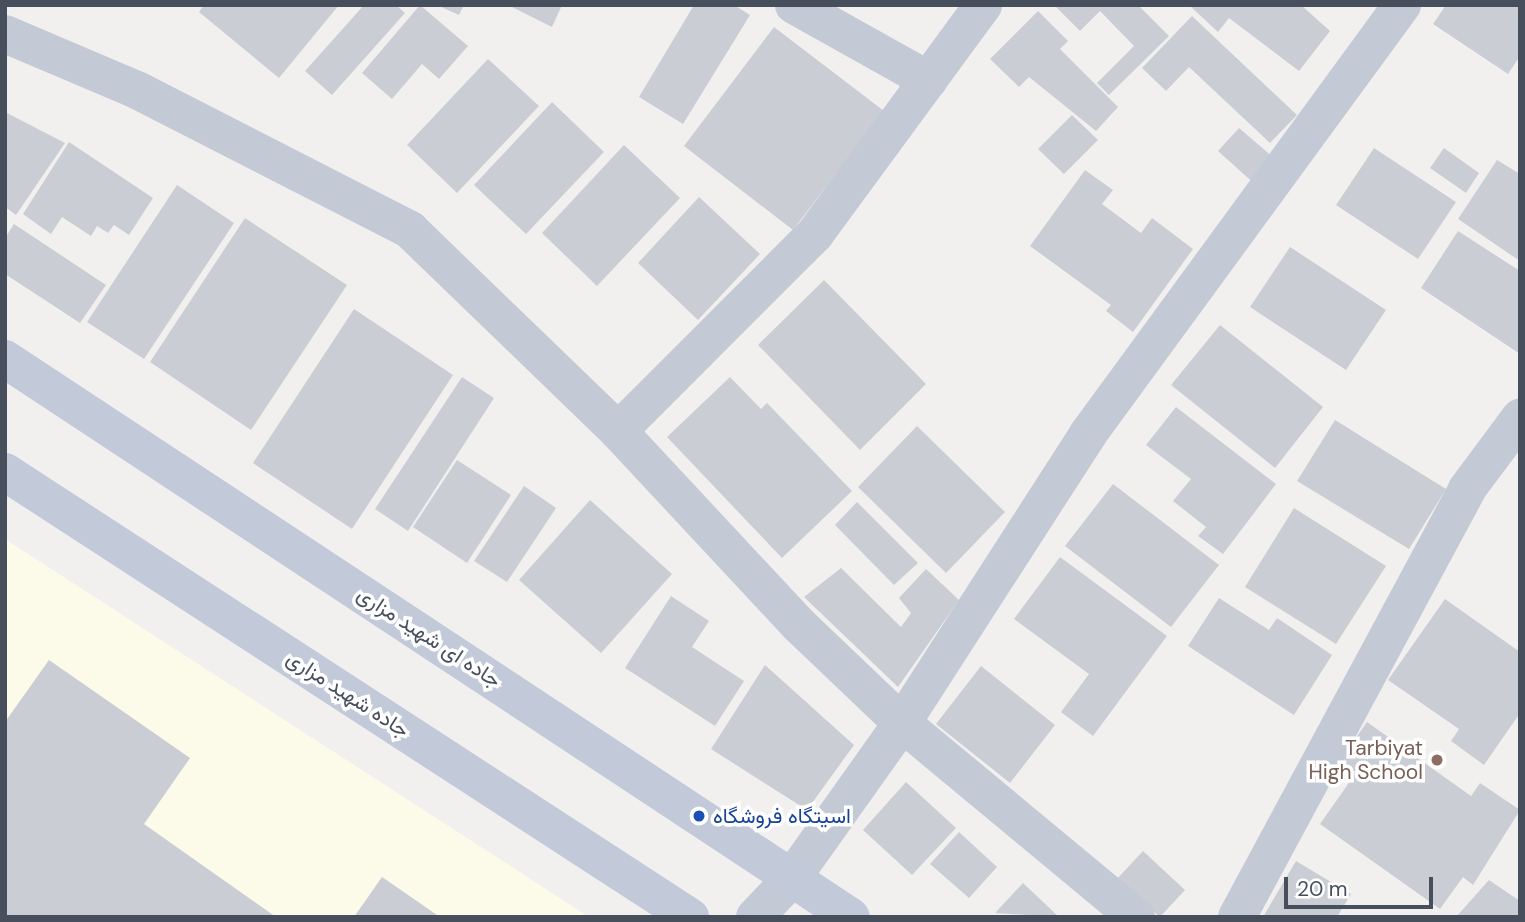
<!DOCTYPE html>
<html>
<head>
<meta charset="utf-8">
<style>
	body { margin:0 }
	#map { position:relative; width:1525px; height:922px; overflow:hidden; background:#f2f0ef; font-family:"DM Sans",Vazirmatn,sans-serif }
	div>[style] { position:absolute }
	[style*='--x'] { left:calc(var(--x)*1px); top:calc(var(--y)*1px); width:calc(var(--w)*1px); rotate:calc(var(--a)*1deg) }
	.commercial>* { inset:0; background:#fcfae9 }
	.building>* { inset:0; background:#cbcdd5 }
	.minor>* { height:38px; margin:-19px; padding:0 19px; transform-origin:19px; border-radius:19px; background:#c3c9d5 }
	.secondary>* { height:38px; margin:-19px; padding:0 19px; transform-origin:19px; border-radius:19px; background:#c2c9d9 }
	.dots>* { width:19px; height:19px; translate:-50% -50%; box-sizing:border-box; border:4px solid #fff; border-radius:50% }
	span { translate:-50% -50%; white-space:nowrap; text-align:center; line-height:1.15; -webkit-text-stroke:7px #fff; paint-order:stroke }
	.street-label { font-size:21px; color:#474f5d }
	.education-label { font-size:21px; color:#785e54 }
	.right { translate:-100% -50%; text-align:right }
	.transit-label { font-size:21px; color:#164399 }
	.left { translate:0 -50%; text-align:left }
	.frame { position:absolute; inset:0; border:7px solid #474f5d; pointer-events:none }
	.scale { position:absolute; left:1284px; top:877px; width:149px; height:32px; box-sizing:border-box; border:4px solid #474f5d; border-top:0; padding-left:9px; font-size:21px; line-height:24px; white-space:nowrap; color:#474f5d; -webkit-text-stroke:5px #fff; paint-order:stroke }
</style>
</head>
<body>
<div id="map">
	<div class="commercial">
		<div style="clip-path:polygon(5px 539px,589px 917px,5px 917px)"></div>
	</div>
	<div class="building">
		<div style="clip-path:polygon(204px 5px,339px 5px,279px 78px,199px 12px)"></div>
		<div style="clip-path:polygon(364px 5px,396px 5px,405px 13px,332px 95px,305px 71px)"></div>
		<div style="clip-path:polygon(420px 5px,468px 46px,439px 79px,422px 64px,392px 99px,362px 73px)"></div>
		<div style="clip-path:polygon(437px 5px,464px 5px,459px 15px)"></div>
		<div style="clip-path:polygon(508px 5px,562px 5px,552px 27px)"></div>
		<div style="clip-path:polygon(694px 5px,734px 5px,750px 15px,683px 124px,639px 97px)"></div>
		<div style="clip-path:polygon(1054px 5px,1138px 5px,1169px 36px,1109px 95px,1097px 83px,1134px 46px,1100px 11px,1080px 31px)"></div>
		<div style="clip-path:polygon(1189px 5px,1301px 5px,1330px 31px,1299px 71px,1229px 18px,1218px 32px)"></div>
		<div style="clip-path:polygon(1446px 5px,1520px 5px,1520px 56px,1508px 74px,1433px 24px)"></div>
		<div style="clip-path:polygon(1038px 11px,1068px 41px,1060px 49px,1118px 107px,1096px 131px,1029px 77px,1019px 87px,990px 59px)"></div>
		<div style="clip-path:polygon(1192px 16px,1297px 115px,1270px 143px,1189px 67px,1166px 91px,1142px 68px)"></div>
		<div style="clip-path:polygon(774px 27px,884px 111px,793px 230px,684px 146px)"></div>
		<div style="clip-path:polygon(488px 59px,539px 106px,457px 193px,407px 145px)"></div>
		<div style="clip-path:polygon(552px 102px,604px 152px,526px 234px,474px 185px)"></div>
		<div style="clip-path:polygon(5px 112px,65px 143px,16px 215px,5px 207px)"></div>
		<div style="clip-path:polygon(1072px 115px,1098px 140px,1064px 174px,1038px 149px)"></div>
		<div style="clip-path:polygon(1239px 128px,1280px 163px,1258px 187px,1218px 151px)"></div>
		<div style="clip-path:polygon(69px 142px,153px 198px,129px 235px,114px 225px,108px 233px,97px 226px,91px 236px,62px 217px,51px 234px,23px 214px)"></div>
		<div style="clip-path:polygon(624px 145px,680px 198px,597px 286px,542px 233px)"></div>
		<div style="clip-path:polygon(1374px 148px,1456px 202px,1418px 259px,1336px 205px)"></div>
		<div style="clip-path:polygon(1444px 148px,1479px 173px,1466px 193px,1430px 168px)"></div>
		<div style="clip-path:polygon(1497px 160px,1520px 174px,1520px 261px,1458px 219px)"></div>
		<div style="clip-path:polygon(1085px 170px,1113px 190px,1102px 204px,1141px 233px,1152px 218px,1193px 249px,1133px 332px,1106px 311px,1111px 305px,1030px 246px)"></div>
		<div style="clip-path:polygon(177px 185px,234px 223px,144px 359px,87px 322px)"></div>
		<div style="clip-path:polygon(699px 197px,760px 254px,698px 320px,638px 263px)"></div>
		<div style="clip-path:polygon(245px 218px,347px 285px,251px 430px,150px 362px)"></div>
		<div style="clip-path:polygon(14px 224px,106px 285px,80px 323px,5px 274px,5px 238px)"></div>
		<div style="clip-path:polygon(1458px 231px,1520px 271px,1520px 354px,1421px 288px)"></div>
		<div style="clip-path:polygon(1290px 247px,1386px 310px,1346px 370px,1250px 307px)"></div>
		<div style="clip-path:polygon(824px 280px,926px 384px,860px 450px,758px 345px)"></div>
		<div style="clip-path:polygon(354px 309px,453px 375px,352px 529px,253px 463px)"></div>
		<div style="clip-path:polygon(1220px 325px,1323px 407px,1275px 468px,1171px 385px)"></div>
		<div style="clip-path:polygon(462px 377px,494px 398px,408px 531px,375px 509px)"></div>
		<div style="clip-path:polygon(730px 377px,761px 409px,767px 403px,852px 491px,782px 558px,667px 437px)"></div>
		<div style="clip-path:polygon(1176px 407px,1276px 484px,1223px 554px,1198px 536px,1206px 527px,1173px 501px,1191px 479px,1146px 445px)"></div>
		<div style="clip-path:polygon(1335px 420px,1446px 489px,1409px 549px,1297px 481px)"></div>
		<div style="clip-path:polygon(917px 426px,1005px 512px,946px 573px,858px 487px)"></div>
		<div style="clip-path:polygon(457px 460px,511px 495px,467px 563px,413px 527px)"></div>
		<div style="clip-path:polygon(1113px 484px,1219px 565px,1171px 627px,1065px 546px)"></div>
		<div style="clip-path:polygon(524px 486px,556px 508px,507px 582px,474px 561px)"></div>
		<div style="clip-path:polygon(590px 500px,672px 574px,601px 653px,519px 580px)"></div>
		<div style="clip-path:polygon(857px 502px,918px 563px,894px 585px,835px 525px)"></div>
		<div style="clip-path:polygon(1294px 508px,1386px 566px,1336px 644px,1245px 587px)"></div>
		<div style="clip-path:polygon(1060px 557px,1167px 636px,1093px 736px,1061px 712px,1089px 674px,1014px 619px)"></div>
		<div style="clip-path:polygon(841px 568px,901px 627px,911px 613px,899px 598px,926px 569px,959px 600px,898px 687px,804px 597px)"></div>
		<div style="clip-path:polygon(671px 596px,709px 621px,692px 647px,744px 681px,715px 726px,625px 668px)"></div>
		<div style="clip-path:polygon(1219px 598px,1269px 630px,1277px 618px,1332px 655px,1294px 715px,1188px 646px)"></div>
		<div style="clip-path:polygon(1445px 599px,1520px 652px,1520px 713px,1484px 765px,1451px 741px,1459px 729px,1388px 680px)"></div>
		<div style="clip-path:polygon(49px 660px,190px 758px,144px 824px,276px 917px,5px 917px,5px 722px)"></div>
		<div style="clip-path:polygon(765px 665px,854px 745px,807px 810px,711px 749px)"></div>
		<div style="clip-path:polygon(981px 666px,1055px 725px,1010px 783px,936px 724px)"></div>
		<div style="clip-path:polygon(1367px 722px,1471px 796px,1480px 783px,1520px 810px,1473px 885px,1463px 877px,1440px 909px,1320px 824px,1353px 777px,1337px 765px)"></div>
		<div style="clip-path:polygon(906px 782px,956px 828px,912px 875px,863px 830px)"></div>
		<div style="clip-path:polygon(959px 832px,997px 867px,969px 898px,930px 864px)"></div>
		<div style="clip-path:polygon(1143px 851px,1185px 890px,1160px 917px,1116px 880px)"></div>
		<div style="clip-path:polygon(1296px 861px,1351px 894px,1337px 917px,1263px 917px)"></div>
		<div style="clip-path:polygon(382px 877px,440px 917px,354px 917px)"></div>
		<div style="clip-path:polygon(1489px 880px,1520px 901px,1520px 917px,1456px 917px)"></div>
		<div style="clip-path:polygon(1023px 883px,1059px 917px,995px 913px)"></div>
	</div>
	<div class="minor">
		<div style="--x:794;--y:5;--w:154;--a:29.2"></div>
		<div style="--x:5;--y:34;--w:143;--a:23"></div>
		<div style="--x:137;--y:90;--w:307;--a:27.1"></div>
		<div style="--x:410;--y:230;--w:289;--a:44"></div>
		<div style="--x:618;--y:431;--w:265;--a:47"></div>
		<div style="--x:799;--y:625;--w:142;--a:43.6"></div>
		<div style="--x:902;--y:723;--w:304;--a:39.7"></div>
		<div style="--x:618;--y:431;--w:279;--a:-45"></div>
		<div style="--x:815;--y:234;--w:284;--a:-53.7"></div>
		<div style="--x:755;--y:917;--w:54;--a:-46.5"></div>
		<div style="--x:792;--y:878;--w:190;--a:-54.6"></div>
		<div style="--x:902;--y:723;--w:344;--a:-57.2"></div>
		<div style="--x:1088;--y:434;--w:532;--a:-53.8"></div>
		<div style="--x:1237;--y:917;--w:486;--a:-61.7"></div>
		<div style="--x:1467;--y:489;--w:89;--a:-53.3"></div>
	</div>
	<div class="secondary">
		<div style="--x:5;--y:359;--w:1013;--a:33.41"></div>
		<div style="--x:5;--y:472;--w:817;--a:33.01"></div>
	</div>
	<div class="dots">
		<div style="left:1437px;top:760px;background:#8d6e63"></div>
		<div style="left:699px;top:816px;background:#1a4fb4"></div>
	</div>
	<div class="street-label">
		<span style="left:429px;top:637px;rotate:33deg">جاده ای شهید مزاری</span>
		<span style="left:348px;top:694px;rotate:33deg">جاده شهید مزاری</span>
	</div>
	<div class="education-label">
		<span class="right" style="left:1423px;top:760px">Tarbiyat<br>High School</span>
	</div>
	<div class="transit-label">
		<span class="left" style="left:713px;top:816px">اسیتگاه فروشگاه</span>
	</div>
	<div class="frame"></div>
	<div class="scale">20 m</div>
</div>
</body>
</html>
